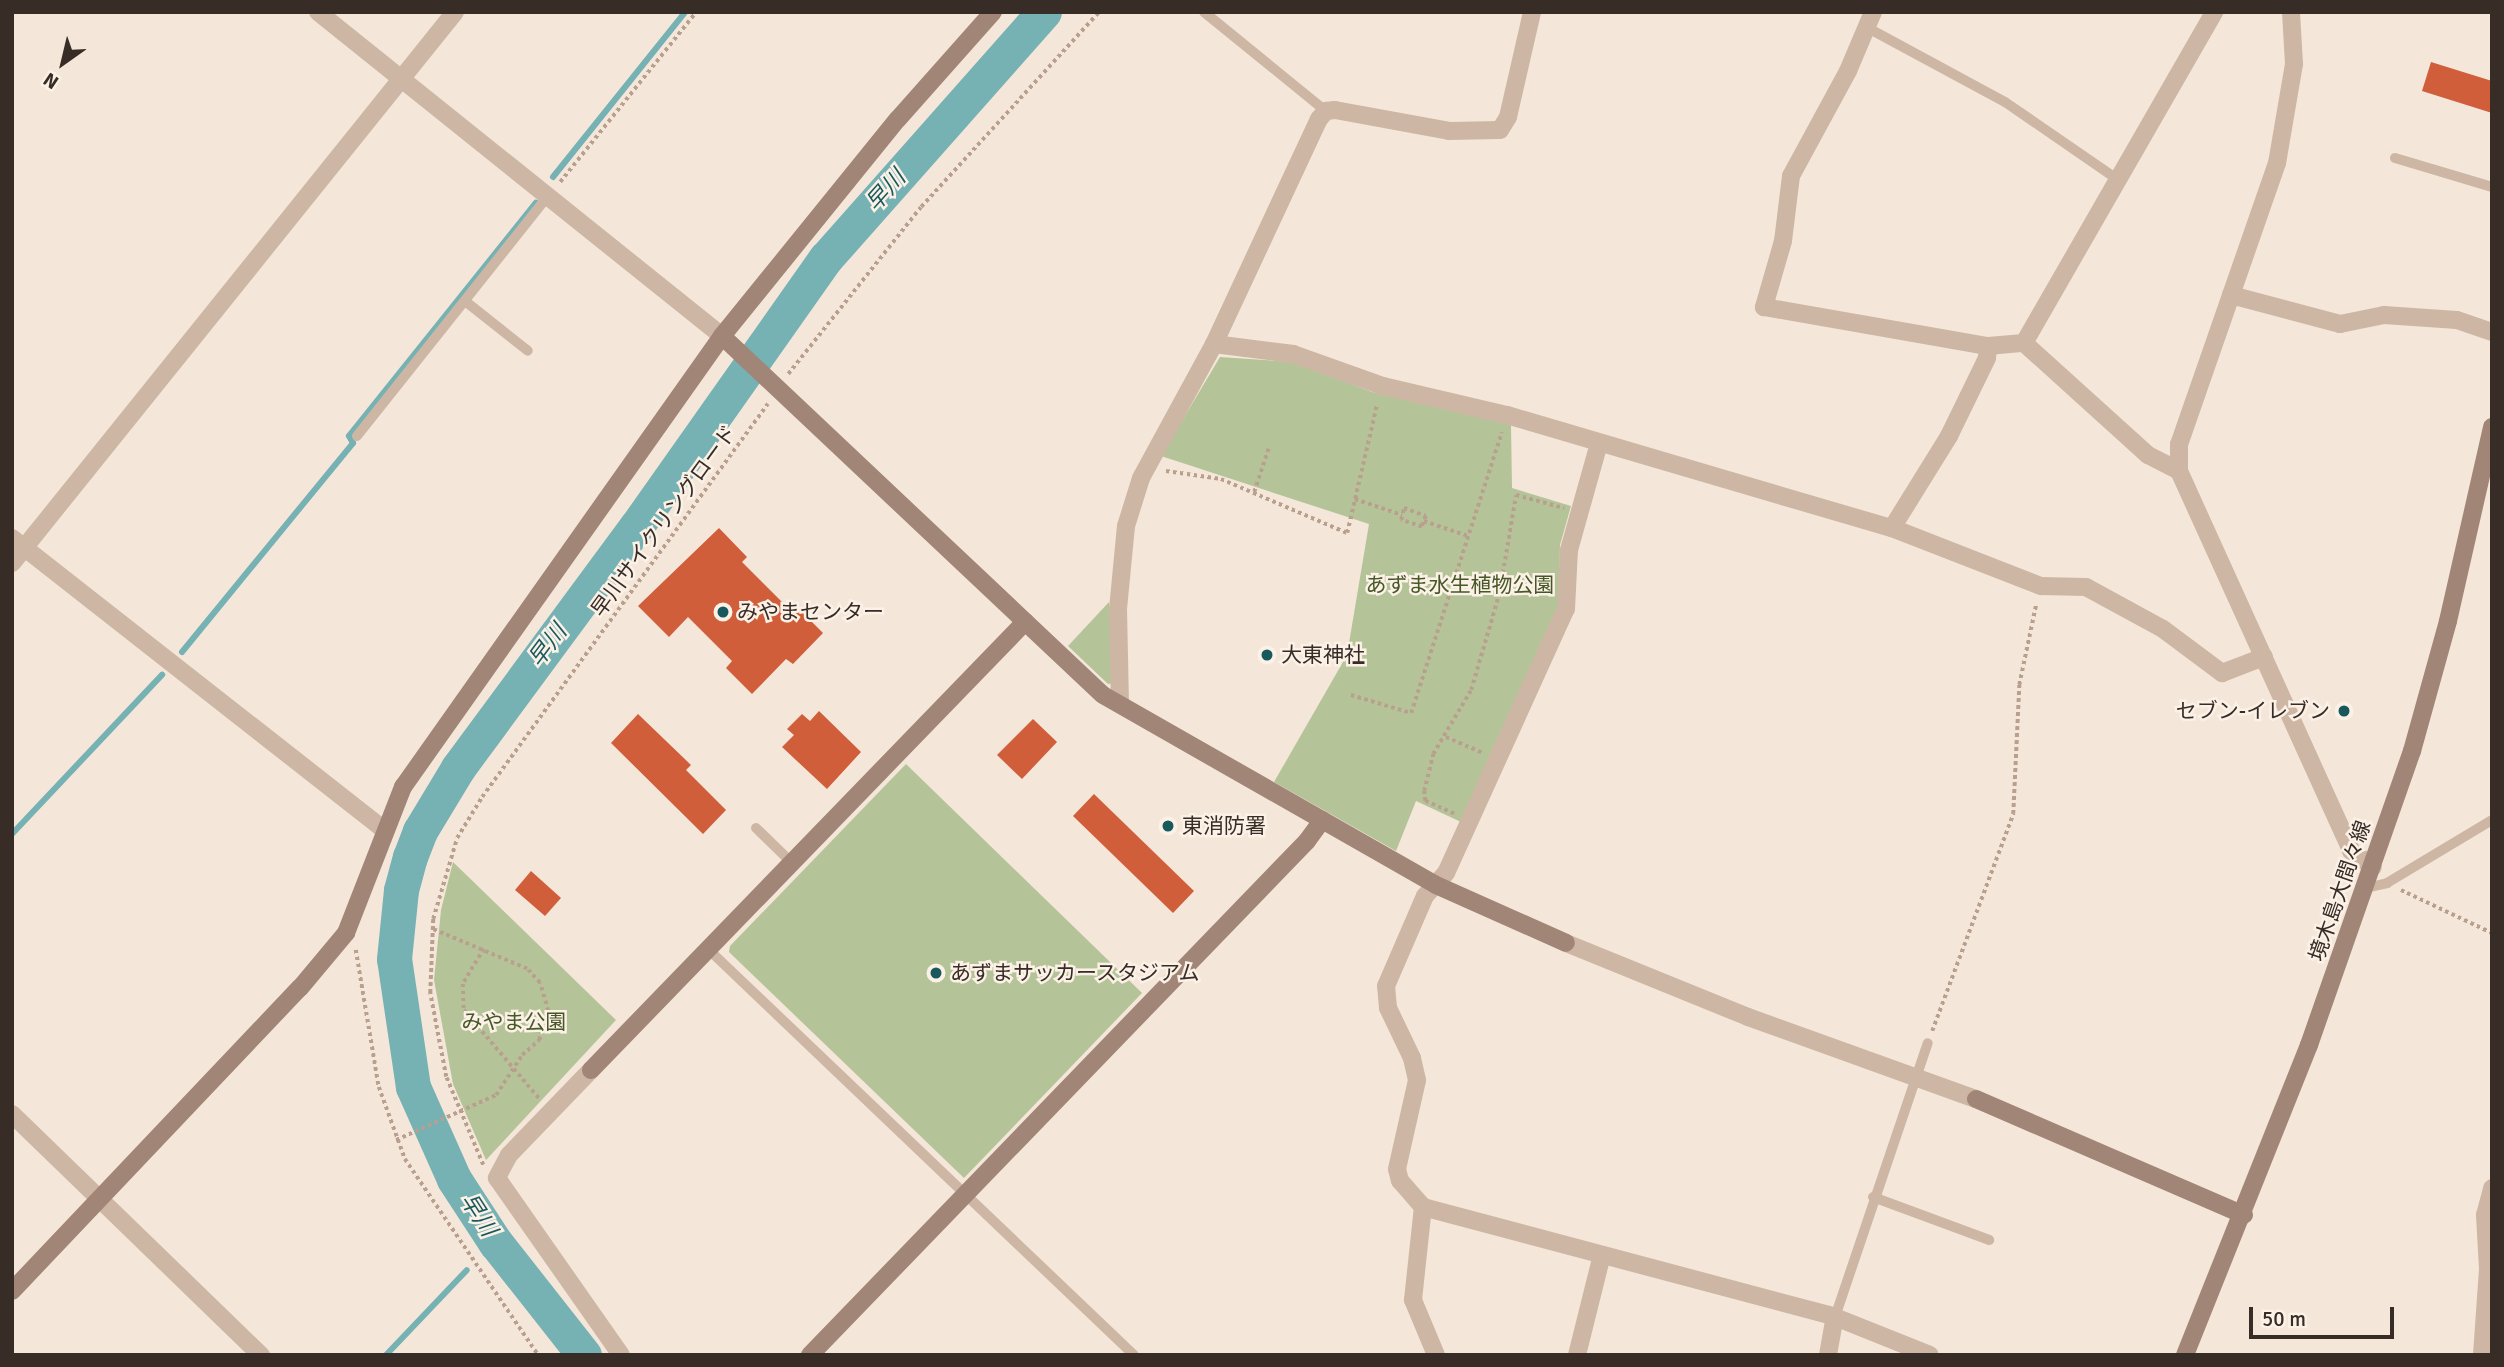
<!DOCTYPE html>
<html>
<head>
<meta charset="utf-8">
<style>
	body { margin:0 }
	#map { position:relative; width:2504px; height:1367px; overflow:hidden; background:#f4e7d9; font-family:Signika,"Noto Sans JP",sans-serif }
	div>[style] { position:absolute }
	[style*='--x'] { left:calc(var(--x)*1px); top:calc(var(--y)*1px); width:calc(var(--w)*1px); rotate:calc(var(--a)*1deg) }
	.green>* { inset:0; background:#b5c498 }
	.stream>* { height:6px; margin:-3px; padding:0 3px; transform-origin:3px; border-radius:3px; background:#76b1b3 }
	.river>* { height:35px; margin:-17.5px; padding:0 17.5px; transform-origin:17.5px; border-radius:17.5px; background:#76b1b3 }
	.building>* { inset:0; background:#d05e3b }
	.path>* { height:3.5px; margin-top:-1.75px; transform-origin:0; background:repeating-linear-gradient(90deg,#b9a08e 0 3.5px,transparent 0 7px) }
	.lane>* { height:10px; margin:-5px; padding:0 5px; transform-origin:5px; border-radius:5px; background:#cdb7a4 }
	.street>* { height:18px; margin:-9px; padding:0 9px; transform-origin:9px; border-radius:9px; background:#cdb7a4 }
	.secondary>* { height:18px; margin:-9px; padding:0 9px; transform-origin:9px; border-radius:9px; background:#a18576 }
	.dots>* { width:19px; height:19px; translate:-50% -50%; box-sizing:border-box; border:4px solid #fbf1e6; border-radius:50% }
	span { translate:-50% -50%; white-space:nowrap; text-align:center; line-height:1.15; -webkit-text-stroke:5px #fbf1e6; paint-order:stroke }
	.street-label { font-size:21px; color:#382c27 }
	.park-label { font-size:21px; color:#475828 }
	.poi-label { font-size:21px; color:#382c27 }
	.left { translate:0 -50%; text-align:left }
	.right { translate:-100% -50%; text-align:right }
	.water-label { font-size:23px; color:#18595d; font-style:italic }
	.frame { position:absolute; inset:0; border:14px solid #382c27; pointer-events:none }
	.north { position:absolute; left:28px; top:28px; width:70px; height:70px; -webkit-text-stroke:5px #fbf1e6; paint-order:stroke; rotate:214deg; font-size:19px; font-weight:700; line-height:28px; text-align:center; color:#382c27 }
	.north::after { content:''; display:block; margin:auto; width:24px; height:32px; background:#382c27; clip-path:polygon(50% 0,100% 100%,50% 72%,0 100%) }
	.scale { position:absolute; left:2249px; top:1307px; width:145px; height:32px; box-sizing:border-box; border:4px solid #382c27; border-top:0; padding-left:9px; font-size:21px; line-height:24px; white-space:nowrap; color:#382c27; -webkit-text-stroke:5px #fbf1e6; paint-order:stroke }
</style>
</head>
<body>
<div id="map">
	<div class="green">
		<div style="clip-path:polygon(1220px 357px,1294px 362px,1372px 392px,1511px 424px,1512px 488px,1571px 506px,1560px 545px,1559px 608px,1461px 822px,1416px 801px,1396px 851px,1274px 782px,1347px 655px,1369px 524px,1161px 456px)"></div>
		<div style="clip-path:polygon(1109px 602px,1114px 683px,1108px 684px,1068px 646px)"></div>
		<div style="clip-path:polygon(906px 764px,1142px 993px,964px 1178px,729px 952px,730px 946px)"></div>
		<div style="clip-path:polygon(453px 862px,616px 1020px,486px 1160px,453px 1084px,434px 980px,441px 910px)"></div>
	</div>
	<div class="stream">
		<div style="--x:553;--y:177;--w:211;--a:-51.3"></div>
		<div style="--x:182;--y:652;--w:270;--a:-50.7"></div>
		<div style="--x:353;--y:443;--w:8;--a:-120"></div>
		<div style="--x:349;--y:436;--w:299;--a:-51.3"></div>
		<div style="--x:12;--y:834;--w:219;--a:-46.7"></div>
		<div style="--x:486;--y:1254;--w:15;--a:-53"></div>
		<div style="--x:386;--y:1355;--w:117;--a:-46.4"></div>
	</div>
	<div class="river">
		<div style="--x:584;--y:1355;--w:144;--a:-128.2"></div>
		<div style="--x:495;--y:1242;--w:75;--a:-123.1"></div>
		<div style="--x:454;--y:1179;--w:101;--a:-114"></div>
		<div style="--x:413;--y:1087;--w:129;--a:-98.4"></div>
		<div style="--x:394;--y:959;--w:69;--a:-84.2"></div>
		<div style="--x:401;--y:890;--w:34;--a:-75"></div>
		<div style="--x:410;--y:857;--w:28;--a:-69"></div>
		<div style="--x:420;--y:831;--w:74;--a:-58.9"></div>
		<div style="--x:458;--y:768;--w:300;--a:-53.6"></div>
		<div style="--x:636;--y:527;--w:329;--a:-54.8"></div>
		<div style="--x:826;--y:258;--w:329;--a:-48.5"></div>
	</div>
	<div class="building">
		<div style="clip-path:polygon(2431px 62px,2492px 81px,2492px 113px,2422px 91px)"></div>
		<div style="clip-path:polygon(719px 528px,747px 557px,742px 562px,787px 607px,792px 602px,823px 633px,793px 664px,786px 659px,752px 694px,726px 668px,732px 661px,688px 617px,669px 637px,638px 606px)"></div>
		<div style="clip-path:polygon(819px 711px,861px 752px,827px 789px,782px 747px,794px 735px,787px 729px,802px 714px,810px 721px)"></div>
		<div style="clip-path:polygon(638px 714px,691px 765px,686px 770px,726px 810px,703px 834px,611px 743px)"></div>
		<div style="clip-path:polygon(1033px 719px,1057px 742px,1022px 779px,997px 755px)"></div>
		<div style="clip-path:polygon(1094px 794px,1194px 891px,1173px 913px,1073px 816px)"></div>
		<div style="clip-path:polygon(531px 871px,561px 898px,545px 916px,515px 890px)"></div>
	</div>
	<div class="path">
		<div style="--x:560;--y:182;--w:218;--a:-51.3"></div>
		<div style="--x:788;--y:374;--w:213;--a:-51.5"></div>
		<div style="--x:921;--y:207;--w:264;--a:-47.6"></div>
		<div style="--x:1166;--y:471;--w:56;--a:8.3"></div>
		<div style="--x:1221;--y:479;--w:137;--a:23.2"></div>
		<div style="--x:1347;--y:533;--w:132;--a:-76.9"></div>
		<div style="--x:1254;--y:492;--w:47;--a:-71.6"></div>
		<div style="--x:1355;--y:499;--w:50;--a:18.8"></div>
		<div style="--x:1404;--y:508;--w:23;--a:20"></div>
		<div style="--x:1426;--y:516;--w:12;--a:110"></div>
		<div style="--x:1422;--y:527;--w:22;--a:-162"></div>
		<div style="--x:1401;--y:520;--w:12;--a:-76"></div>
		<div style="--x:1424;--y:521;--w:46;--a:18.8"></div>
		<div style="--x:1351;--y:695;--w:63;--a:16.7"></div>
		<div style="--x:1411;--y:713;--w:295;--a:-72.1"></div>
		<div style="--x:1446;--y:737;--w:40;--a:23.4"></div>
		<div style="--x:1454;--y:814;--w:32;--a:-156"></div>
		<div style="--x:1425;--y:801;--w:10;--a:-96"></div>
		<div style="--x:1424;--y:791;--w:38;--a:-76"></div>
		<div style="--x:1433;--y:754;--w:74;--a:-59.3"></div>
		<div style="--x:1471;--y:690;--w:100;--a:-73.7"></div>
		<div style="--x:1499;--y:594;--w:100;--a:-80.3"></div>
		<div style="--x:1516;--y:495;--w:50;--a:15.2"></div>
		<div style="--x:2401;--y:890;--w:101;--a:25.3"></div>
		<div style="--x:484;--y:949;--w:41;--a:121"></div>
		<div style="--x:463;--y:984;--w:26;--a:88"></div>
		<div style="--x:464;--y:1010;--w:116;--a:49.6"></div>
		<div style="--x:356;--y:950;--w:139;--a:80.5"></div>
		<div style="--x:379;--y:1087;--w:77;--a:70.1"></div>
		<div style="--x:405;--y:1159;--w:237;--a:55.8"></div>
		<div style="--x:1932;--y:1031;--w:232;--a:-69.5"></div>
		<div style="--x:2013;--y:814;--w:129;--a:-87.3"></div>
		<div style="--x:2019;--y:685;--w:83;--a:-78.1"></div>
		<div style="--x:396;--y:1140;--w:110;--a:-24.2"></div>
		<div style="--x:496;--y:1095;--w:48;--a:-57"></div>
		<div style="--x:522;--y:1055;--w:23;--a:-41"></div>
		<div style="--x:539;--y:1040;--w:30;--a:-73"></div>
		<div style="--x:548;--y:1011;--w:29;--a:-106"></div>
		<div style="--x:540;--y:983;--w:19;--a:-133"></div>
		<div style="--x:527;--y:969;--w:103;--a:-157.2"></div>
		<div style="--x:483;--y:1165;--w:95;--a:-112.8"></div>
		<div style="--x:446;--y:1077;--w:86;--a:-100.8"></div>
		<div style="--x:430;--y:993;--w:74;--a:-87.7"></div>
		<div style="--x:433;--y:919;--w:84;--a:-73.5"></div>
		<div style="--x:457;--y:838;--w:48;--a:-58.6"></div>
		<div style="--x:482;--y:797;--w:486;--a:-54"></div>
	</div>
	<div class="lane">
		<div style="--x:1204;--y:12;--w:157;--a:39.1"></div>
		<div style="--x:1868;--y:28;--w:156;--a:28.4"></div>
		<div style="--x:2005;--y:102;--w:136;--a:34.5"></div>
		<div style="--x:2395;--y:158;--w:101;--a:16.6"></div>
		<div style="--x:465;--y:301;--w:80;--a:38.4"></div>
		<div style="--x:357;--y:436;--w:308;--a:-51.5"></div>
		<div style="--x:756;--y:828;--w:49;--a:44.2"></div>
		<div style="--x:2366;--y:888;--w:22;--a:-13"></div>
		<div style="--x:2387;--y:883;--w:122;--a:-31"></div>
		<div style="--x:707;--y:948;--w:590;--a:43.63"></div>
		<div style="--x:1873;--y:1197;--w:124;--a:20.3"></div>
		<div style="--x:1835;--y:1317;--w:289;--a:-71.3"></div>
	</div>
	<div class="street">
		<div style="--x:318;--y:12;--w:518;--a:38.73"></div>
		<div style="--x:1873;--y:12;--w:64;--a:113"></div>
		<div style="--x:1848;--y:71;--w:119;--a:118.5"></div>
		<div style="--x:1791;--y:176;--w:65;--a:97"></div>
		<div style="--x:1783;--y:241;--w:69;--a:106.1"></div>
		<div style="--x:1764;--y:307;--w:227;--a:9.9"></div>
		<div style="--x:1988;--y:346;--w:36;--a:-5"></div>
		<div style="--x:2024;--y:343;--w:167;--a:42.1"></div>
		<div style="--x:2148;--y:455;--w:35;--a:27"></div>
		<div style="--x:2291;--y:12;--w:52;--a:86.7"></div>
		<div style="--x:2294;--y:64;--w:100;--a:99.7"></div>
		<div style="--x:2277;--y:163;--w:298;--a:109.2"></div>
		<div style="--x:2179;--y:444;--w:27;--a:90"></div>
		<div style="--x:2179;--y:471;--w:417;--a:65.6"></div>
		<div style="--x:2351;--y:851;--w:27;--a:36"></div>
		<div style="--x:2231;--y:295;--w:113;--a:14.9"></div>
		<div style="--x:2340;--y:324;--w:45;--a:-11.6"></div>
		<div style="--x:2384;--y:315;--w:73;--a:3.9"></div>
		<div style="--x:2457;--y:320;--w:37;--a:19"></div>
		<div style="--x:2024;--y:343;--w:382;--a:-60.1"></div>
		<div style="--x:1214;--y:344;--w:80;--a:7.2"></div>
		<div style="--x:1293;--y:354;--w:96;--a:19.6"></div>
		<div style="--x:1383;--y:386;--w:127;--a:13.2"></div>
		<div style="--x:1507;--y:415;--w:401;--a:16.4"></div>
		<div style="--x:1892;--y:528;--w:160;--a:21.3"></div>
		<div style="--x:2041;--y:586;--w:45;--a:1.3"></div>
		<div style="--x:2086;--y:587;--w:88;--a:28.6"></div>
		<div style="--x:2163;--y:629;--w:74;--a:36.7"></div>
		<div style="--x:2222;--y:673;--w:45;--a:-20.9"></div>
		<div style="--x:1892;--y:528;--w:108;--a:-58.2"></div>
		<div style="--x:1949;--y:436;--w:87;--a:-64"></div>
		<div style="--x:1987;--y:358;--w:12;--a:-85"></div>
		<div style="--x:12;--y:538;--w:472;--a:38.1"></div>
		<div style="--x:12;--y:563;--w:707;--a:-51.2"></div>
		<div style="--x:1120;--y:704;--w:95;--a:-91.2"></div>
		<div style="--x:1118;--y:609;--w:83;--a:-84.5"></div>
		<div style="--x:1126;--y:526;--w:50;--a:-72.6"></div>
		<div style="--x:1141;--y:478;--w:153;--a:-61.4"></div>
		<div style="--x:1214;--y:344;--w:248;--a:-65"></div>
		<div style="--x:1319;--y:119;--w:11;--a:-49"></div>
		<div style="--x:1326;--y:111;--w:9;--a:-6"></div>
		<div style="--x:1335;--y:110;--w:116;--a:10.4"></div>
		<div style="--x:1449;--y:131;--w:51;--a:-1.1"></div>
		<div style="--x:1500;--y:130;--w:15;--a:-58"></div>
		<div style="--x:1508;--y:117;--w:108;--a:-77.1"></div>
		<div style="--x:1566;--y:943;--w:196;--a:22.1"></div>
		<div style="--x:1748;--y:1017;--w:242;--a:19.8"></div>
		<div style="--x:591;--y:1070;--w:118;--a:134"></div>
		<div style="--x:509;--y:1155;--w:26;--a:118"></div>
		<div style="--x:497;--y:1178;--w:216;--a:55"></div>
		<div style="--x:12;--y:1114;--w:347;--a:44.1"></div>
		<div style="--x:1423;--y:1207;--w:426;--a:14.9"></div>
		<div style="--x:1835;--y:1317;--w:102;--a:21.8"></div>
		<div style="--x:1436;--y:1355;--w:60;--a:-112.7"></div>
		<div style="--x:1413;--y:1300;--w:94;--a:-83.9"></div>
		<div style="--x:1423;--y:1207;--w:35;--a:-131"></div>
		<div style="--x:1400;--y:1181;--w:12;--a:-104"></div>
		<div style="--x:1397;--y:1169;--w:91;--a:-77.3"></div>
		<div style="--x:1417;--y:1080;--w:23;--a:-103"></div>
		<div style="--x:1412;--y:1058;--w:55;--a:-115.6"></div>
		<div style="--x:1388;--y:1008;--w:22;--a:-95"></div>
		<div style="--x:1386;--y:986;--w:98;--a:-66.6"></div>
		<div style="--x:1425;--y:896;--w:31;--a:-48"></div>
		<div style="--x:1446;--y:873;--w:290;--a:-65.6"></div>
		<div style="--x:1566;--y:609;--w:59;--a:-87.1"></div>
		<div style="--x:1569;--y:550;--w:111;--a:-74.3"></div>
		<div style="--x:1577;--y:1355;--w:103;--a:-76"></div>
		<div style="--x:1828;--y:1355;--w:39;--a:-80"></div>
		<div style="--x:2482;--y:1355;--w:86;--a:-86"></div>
		<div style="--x:2488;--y:1269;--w:54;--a:-93.2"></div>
		<div style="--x:2485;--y:1215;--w:28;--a:-75"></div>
	</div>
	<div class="secondary">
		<div style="--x:722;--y:336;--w:523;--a:43.3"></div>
		<div style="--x:1103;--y:695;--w:383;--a:29.7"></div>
		<div style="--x:1436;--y:885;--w:142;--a:24"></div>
		<div style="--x:591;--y:1070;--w:624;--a:-45.91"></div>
		<div style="--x:1976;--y:1099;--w:292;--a:23.4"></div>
		<div style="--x:12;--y:1291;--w:418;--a:-46.5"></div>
		<div style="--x:300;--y:988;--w:72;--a:-50.1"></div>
		<div style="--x:346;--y:933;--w:157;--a:-68.7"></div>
		<div style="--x:403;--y:787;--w:552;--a:-54.73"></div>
		<div style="--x:722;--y:336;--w:279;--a:-51"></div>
		<div style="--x:898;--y:119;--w:143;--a:-48.4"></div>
		<div style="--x:810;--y:1355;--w:715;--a:-45.96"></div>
		<div style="--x:1307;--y:841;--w:26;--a:-54"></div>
		<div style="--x:2185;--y:1355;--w:334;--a:-68.2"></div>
		<div style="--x:2309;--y:1045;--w:312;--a:-70.7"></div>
		<div style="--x:2412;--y:751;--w:135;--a:-74.5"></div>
		<div style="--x:2448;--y:621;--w:199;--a:-77.2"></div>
	</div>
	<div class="dots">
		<div style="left:723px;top:612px;background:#18595d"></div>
		<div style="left:1267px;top:655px;background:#18595d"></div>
		<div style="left:2344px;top:711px;background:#18595d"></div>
		<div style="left:1168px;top:826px;background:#18595d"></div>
		<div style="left:936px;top:973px;background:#18595d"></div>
	</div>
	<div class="street-label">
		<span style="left:664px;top:521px;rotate:-54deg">早川サイクリングロード</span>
		<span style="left:2340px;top:891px;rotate:-71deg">境木島大間々線</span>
	</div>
	<div class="park-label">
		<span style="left:1460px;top:585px">あずま水生植物公園</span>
		<span style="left:514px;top:1022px">みやま公園</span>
	</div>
	<div class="poi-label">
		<span class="left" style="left:737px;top:612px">みやまセンター</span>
		<span class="left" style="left:1281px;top:655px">大東神社</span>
		<span class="right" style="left:2330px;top:711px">セブン-イレブン</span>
		<span class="left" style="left:1182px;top:826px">東消防署</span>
		<span class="left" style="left:950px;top:973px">あずまサッカースタジアム</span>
	</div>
	<div class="water-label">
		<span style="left:886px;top:191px;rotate:-48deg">早川</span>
		<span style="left:548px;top:646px;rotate:-53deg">早川</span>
		<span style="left:478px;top:1215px;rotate:57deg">早川</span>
	</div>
	<div class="frame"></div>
	<div class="north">N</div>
	<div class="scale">50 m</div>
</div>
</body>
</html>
